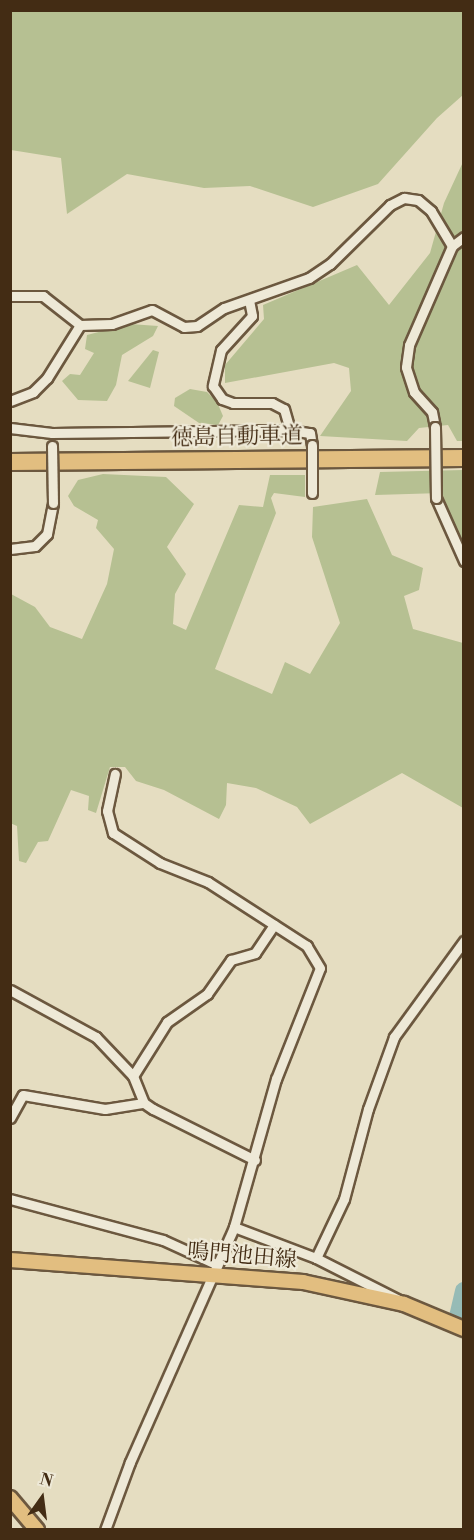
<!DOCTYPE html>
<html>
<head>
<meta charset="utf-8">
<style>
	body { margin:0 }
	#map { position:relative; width:474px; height:1540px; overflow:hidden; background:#e5ddc1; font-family:"Libre Bodoni","Noto Serif JP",serif }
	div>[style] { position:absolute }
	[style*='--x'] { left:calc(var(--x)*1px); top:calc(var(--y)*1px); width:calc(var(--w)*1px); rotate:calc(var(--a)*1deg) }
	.green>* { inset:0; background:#b6c092 }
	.river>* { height:18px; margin:-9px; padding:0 9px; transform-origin:9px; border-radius:9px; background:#96bbb6 }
	.roads { filter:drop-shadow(2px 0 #6c583f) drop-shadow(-2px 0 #6c583f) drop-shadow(0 2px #6c583f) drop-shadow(0 -2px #6c583f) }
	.minor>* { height:9px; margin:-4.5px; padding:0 4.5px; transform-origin:4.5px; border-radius:4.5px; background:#eee9d7 }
	.primary>* { height:14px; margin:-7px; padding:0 7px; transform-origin:7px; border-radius:7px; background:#e2be80 }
	.motorway>* { height:16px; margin:-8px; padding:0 8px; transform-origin:8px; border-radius:8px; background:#e2be80 }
	.bridges { filter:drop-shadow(2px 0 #6c583f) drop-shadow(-2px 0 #6c583f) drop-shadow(0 2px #6c583f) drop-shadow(0 -2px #6c583f) }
	.minor-bridge>* { height:9px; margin:-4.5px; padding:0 4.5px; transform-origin:4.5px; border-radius:4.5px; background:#eee9d7 }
	span { translate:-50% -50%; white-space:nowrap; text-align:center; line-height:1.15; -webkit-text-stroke:4.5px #eee9d7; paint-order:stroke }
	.street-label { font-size:22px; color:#432c14 }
	.frame { position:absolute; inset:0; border:12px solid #432c14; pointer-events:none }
	.north { position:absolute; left:12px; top:1468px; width:60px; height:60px; -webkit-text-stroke:4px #eee9d7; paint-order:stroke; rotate:14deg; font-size:16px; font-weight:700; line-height:24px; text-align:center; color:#432c14 }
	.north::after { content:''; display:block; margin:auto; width:21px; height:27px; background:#432c14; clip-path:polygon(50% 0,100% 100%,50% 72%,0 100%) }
</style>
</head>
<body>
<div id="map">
	<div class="green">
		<div style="clip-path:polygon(11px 10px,463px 11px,463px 95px,437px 118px,378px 184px,313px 207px,250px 186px,204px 188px,127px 174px,67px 214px,61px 158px,11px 150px)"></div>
		<div style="clip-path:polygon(463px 162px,463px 441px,457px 441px,448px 425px,419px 428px,407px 441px,320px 436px,351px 391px,349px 368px,334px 363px,225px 383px,225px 365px,264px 319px,263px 305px,357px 265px,389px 305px,430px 253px,444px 203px)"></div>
		<div style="clip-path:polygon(130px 324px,158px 326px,153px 336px,122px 355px,116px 385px,107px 401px,78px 400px,62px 381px,70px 374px,80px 375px,94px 353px,85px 349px,87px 335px)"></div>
		<div style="clip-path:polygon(153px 350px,159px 352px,150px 388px,128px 381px)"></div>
		<div style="clip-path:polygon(190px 389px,207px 392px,217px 402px,223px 416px,218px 425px,199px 423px,174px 406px,175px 398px)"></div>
		<div style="clip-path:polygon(463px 470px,463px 546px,442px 493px,375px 495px,380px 472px)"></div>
		<div style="clip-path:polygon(103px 474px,166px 477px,194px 504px,167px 547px,186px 574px,175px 594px,173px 624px,186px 630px,239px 505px,263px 507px,270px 475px,305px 475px,305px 497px,274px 493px,271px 498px,276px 513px,215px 669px,272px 694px,285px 662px,310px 674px,340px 623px,312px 537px,313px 507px,367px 499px,392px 555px,423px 568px,419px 590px,404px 596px,413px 629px,463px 643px,463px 808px,402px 773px,310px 824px,297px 807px,256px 788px,227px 783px,226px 805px,219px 819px,164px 790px,136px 781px,125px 767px,110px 767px,96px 813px,88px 810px,89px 796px,71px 790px,48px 841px,38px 842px,26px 863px,19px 861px,17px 826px,10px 823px,11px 594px,35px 607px,50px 627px,82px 639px,107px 584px,114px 549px,96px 528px,98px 520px,74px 506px,68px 496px,78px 480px)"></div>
	</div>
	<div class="river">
		<div style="--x:464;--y:1291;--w:26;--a:103"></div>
		<div style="--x:458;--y:1316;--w:6;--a:18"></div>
	</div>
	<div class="roads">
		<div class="minor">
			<div style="--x:10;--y:296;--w:33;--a:0"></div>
			<div style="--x:43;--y:296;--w:47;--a:38.1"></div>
			<div style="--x:80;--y:325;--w:32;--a:-2"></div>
			<div style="--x:112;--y:324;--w:42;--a:-19.3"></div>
			<div style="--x:152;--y:310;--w:36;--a:28"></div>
			<div style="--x:184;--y:327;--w:13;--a:-4"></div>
			<div style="--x:197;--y:326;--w:32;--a:-34"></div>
			<div style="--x:224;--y:308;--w:90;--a:-19.4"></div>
			<div style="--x:309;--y:278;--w:25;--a:-34"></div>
			<div style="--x:330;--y:264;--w:84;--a:-44.5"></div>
			<div style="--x:390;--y:205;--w:16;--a:-27"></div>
			<div style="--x:404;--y:198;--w:14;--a:8"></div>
			<div style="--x:418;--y:200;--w:17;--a:40"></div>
			<div style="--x:431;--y:211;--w:41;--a:59"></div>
			<div style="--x:249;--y:300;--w:16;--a:79"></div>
			<div style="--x:252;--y:316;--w:46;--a:132.4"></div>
			<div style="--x:221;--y:350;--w:37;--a:103"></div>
			<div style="--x:213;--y:386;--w:16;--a:55"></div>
			<div style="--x:222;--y:399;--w:12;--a:20"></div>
			<div style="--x:233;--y:403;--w:39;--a:0"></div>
			<div style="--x:272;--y:403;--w:13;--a:27"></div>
			<div style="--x:284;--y:409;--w:22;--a:74"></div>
			<div style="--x:10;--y:401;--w:25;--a:-21"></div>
			<div style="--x:33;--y:392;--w:20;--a:-45"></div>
			<div style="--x:47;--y:378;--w:62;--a:-58.1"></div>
			<div style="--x:435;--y:427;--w:15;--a:-101"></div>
			<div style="--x:432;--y:412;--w:27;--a:-132"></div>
			<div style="--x:414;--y:392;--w:26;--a:-108"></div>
			<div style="--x:406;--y:367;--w:22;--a:-82"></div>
			<div style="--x:409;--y:345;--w:108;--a:-66.5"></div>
			<div style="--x:452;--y:246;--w:15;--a:-37"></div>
			<div style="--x:10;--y:428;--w:42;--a:6.8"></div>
			<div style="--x:52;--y:433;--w:238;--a:-0.7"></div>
			<div style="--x:290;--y:430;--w:20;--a:9"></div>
			<div style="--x:310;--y:433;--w:12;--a:81"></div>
			<div style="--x:436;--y:498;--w:69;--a:66"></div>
			<div style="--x:10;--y:549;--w:25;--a:-7"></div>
			<div style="--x:35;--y:546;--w:17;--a:-45"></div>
			<div style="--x:47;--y:534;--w:32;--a:-79"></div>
			<div style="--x:10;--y:990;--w:98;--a:28.7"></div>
			<div style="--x:96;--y:1037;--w:54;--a:46.5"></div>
			<div style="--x:133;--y:1076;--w:29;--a:68"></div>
			<div style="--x:144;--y:1103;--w:11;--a:34"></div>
			<div style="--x:153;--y:1109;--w:114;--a:26.6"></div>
			<div style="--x:133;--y:1076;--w:64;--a:-57.8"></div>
			<div style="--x:167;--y:1022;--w:49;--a:-35"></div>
			<div style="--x:207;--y:994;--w:42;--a:-54.8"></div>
			<div style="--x:231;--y:960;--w:25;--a:-16"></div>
			<div style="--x:255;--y:953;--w:34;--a:-56"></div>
			<div style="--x:10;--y:1118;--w:26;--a:-61"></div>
			<div style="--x:23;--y:1095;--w:83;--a:9.7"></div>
			<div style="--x:105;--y:1109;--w:39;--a:-9"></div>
			<div style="--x:10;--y:1199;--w:158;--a:15"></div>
			<div style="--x:163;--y:1240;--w:60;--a:24.4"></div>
			<div style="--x:234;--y:1227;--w:88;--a:20.7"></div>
			<div style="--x:316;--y:1258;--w:93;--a:26.8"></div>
			<div style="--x:316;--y:1258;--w:65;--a:-64.6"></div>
			<div style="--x:344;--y:1199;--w:93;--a:-75.1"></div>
			<div style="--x:368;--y:1109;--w:77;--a:-70.1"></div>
			<div style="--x:394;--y:1037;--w:119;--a:-53.9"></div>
			<div style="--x:105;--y:1530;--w:72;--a:-69.8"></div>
			<div style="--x:130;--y:1462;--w:257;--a:-66.1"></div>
			<div style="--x:234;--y:1227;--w:154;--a:-74.2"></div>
			<div style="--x:276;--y:1079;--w:119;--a:-68.4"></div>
			<div style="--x:320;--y:968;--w:26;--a:-121"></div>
			<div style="--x:307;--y:946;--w:118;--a:-147.1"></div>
			<div style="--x:208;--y:882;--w:52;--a:-158.4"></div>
			<div style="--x:160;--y:863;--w:56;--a:-147.4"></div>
			<div style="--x:113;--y:833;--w:23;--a:-105"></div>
			<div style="--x:107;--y:811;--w:38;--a:-78"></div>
		</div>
		<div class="primary">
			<div style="--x:10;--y:1260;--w:294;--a:4.3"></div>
			<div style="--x:303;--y:1282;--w:103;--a:12.3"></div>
			<div style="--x:404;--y:1304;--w:65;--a:22.6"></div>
			<div style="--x:10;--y:1498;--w:42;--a:49.8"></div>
		</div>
		<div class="motorway">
			<div style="--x:10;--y:462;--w:454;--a:-0.5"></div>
		</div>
	</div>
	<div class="bridges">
		<div class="minor-bridge">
			<div style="--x:435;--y:427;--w:71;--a:89.2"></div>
			<div style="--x:52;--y:446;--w:57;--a:89"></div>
			<div style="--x:312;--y:493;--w:48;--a:-90"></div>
		</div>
	</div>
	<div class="street-label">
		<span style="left:237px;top:437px;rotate:-1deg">徳島自動車道</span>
		<span style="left:242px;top:1256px;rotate:5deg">鳴門池田線</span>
	</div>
	<div class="frame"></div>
	<div class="north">N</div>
</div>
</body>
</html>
